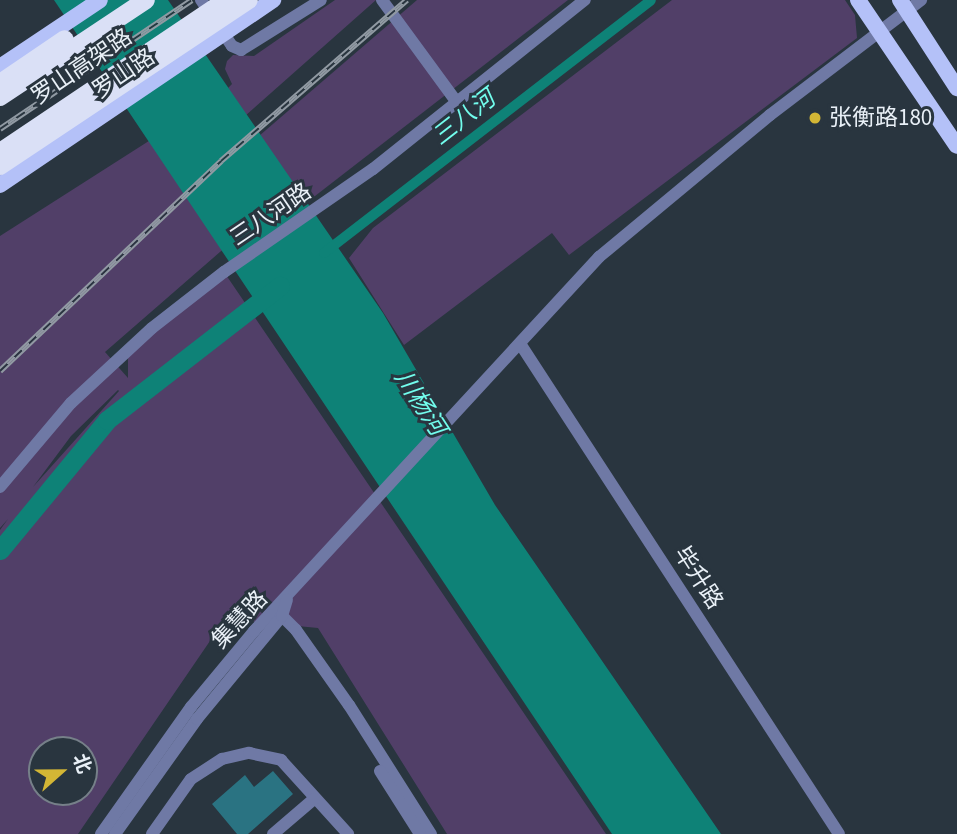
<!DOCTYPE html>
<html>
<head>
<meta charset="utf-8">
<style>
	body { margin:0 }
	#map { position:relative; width:957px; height:834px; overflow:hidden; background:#29353f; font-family:"Source Sans 3","Noto Sans SC",sans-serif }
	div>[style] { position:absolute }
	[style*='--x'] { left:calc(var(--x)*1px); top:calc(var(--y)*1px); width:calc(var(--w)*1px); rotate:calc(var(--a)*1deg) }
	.green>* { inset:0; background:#513f68 }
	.water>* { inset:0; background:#0e8277 }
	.canal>* { height:10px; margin:-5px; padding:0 5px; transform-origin:5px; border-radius:5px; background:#0e8277 }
	.river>* { height:19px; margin:-9.5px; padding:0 9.5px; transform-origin:9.5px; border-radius:9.5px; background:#0e8277 }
	.building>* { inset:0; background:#2a7382 }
	.minor>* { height:12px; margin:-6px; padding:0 6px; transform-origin:6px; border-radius:6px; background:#6f79a5 }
	.major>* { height:16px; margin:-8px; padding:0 8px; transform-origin:8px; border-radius:8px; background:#b4c1f8 }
	.highway>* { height:18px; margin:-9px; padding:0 9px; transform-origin:9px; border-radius:9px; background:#dae0f6 }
	.rail>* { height:6px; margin-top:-3px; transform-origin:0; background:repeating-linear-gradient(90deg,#29353f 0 10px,#919aa3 0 20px); box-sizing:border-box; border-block:2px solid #919aa3 }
	.major-bridge>* { height:16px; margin:-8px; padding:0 8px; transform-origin:8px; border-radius:8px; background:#b4c1f8 }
	.highway-bridge>* { height:18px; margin:-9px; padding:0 9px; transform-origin:9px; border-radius:9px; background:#dae0f6 }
	.dots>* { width:19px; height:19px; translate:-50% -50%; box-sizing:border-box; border:4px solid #29353f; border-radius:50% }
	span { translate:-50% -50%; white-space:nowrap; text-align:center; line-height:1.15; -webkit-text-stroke:6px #29353f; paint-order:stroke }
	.street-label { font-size:23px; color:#e9f0f7 }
	.poi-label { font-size:23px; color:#e9f0f7 }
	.left { translate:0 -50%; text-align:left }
	.water-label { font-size:24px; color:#72fded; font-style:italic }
	.north { position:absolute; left:28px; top:736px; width:70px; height:70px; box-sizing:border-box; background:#29353f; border:2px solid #768089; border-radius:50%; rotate:69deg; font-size:19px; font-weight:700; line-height:28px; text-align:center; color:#e9f0f7 }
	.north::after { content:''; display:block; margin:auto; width:24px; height:32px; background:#d3b635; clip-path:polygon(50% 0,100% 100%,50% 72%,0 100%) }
</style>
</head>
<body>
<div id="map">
	<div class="green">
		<div style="clip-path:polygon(335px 0,376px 0,245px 116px,227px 89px,232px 84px,225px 69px,227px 61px,233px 55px,254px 56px)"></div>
		<div style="clip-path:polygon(417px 0,568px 0,306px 203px,259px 136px)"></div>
		<div style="clip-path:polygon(672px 0,845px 0,855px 15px,857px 38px,569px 255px,552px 233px,404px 345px,349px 258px,373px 228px)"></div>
		<div style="clip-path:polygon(evenodd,152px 139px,228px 245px,105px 352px,128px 378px,128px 349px,224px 272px,606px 834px,447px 834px,318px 628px,225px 619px,78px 834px,0 834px,0 530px,8px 519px,0 528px,0 236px,152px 139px,118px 390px,119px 391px,33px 487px,71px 436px,118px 390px,152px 139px,42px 750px,84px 750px,84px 792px,42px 792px,42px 750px)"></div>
	</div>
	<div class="water">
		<div style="clip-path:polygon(54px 0,168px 0,383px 313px,495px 505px,721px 834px,612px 834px)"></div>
	</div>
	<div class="canal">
		<div style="--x:324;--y:253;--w:413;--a:-37.7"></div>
	</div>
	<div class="river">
		<div style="--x:0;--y:550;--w:168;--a:-50.5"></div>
		<div style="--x:107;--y:420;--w:219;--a:-37.8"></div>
	</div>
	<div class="building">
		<div style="clip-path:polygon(273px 771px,293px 794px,248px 834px,237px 834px,212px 804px,245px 775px,254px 787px)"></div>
	</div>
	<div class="minor">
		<div style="--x:201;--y:0;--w:55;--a:56"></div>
		<div style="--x:232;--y:46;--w:10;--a:24"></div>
		<div style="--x:241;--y:50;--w:94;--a:-32"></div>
		<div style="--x:382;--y:0;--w:125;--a:53.8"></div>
		<div style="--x:521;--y:345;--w:583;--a:56.96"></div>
		<div style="--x:0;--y:487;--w:110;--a:-49.8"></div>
		<div style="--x:71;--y:403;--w:110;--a:-42.8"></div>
		<div style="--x:152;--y:328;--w:91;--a:-37.9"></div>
		<div style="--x:224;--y:272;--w:181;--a:-34.7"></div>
		<div style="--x:373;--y:169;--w:271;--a:-38.6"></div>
		<div style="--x:276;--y:610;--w:28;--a:45"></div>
		<div style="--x:296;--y:630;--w:92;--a:54.8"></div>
		<div style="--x:349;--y:705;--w:153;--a:57.6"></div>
		<div style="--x:380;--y:771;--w:75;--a:57.6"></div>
		<div style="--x:101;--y:834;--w:156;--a:-54.7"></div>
		<div style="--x:191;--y:707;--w:99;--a:-50.3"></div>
		<div style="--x:254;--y:631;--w:509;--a:-47.31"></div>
		<div style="--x:599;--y:257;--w:222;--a:-39.7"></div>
		<div style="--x:770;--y:115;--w:190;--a:-37.3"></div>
		<div style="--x:115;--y:834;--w:141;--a:-54.5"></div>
		<div style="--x:197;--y:719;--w:134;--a:-50.5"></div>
		<div style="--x:282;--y:616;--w:17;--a:-73"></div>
		<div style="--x:152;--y:834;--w:67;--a:-54.7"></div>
		<div style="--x:191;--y:779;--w:37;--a:-33"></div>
		<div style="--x:222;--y:759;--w:28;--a:-13"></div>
		<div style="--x:249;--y:753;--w:33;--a:12"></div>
		<div style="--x:281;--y:760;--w:100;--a:47.8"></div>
		<div style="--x:273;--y:834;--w:54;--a:-40.5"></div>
	</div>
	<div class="major">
		<div style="--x:858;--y:0;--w:176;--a:55.9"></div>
		<div style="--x:900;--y:0;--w:105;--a:57.1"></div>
		<div style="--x:0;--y:67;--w:120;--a:-33.8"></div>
	</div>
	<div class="highway">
		<div style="--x:0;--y:83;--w:78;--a:-34.1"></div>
		<div style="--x:0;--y:97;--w:175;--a:-33.6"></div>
	</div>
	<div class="rail">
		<div style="--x:0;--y:129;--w:231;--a:-33.9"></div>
		<div style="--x:0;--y:371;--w:305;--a:-43.5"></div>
		<div style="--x:221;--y:161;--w:246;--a:-40.9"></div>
	</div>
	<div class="major-bridge">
		<div style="--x:0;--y:185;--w:330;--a:-34.1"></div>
	</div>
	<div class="highway-bridge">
		<div style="--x:0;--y:152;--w:272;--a:-33.9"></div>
		<div style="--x:0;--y:166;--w:299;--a:-33.7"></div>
	</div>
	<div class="dots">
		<div style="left:815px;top:118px;background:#d3b635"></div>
	</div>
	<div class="street-label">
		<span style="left:82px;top:67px;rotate:-34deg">罗山高架路</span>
		<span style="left:124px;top:74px;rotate:-34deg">罗山路</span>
		<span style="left:271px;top:215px;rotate:-34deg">三八河路</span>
		<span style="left:698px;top:578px;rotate:57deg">毕升路</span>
		<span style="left:240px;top:620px;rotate:-47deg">集慧路</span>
	</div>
	<div class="poi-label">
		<span class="left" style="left:829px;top:118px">张衡路180</span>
	</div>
	<div class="water-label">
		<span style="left:464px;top:118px;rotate:-38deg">三八河</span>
		<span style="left:420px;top:403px;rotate:57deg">川杨河</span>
	</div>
	<div class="north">北</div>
</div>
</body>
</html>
